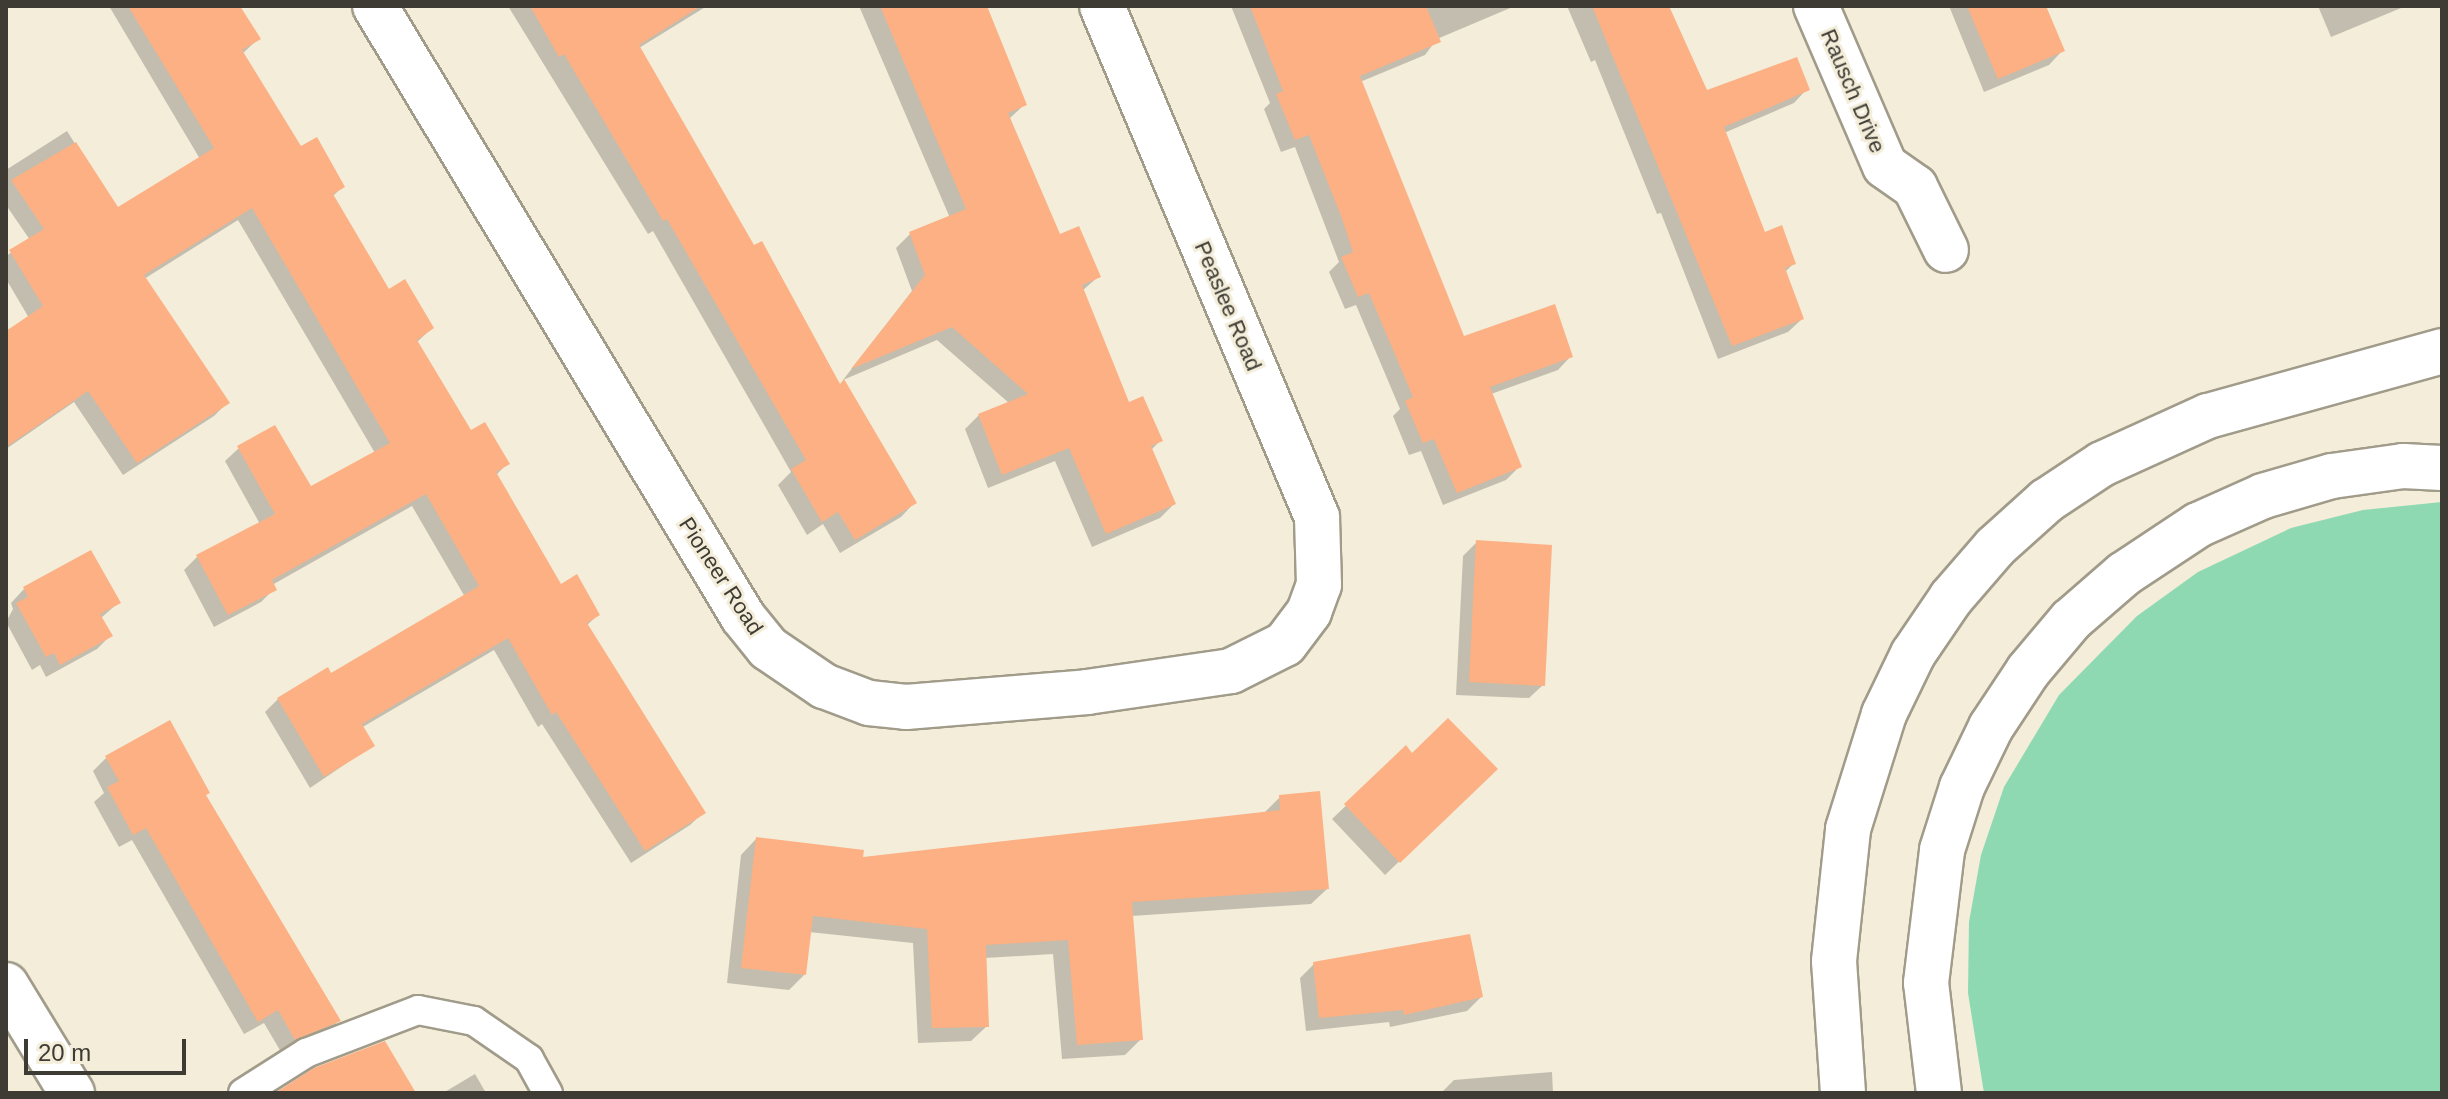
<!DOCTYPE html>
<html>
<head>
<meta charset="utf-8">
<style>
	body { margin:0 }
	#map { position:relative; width:2448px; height:1099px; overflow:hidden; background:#f3edda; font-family:Helvetica,sans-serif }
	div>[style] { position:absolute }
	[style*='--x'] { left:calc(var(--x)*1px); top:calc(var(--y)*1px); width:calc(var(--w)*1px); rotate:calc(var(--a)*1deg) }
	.green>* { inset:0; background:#8ed9b2 }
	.shadow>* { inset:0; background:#0003 }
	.building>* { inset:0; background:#fcb083 }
	.roads { filter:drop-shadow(2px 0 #a19b8a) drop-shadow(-2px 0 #a19b8a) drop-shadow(0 2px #a19b8a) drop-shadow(0 -2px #a19b8a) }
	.service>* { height:28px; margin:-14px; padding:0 14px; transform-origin:14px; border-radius:14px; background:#fff }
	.minor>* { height:44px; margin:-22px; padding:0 22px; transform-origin:22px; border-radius:22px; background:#fff }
	.tertiary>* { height:44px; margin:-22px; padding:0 22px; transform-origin:22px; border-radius:22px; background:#fff }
	.motorway>* { height:44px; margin:-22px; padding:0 22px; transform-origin:22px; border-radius:22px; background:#fff }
	span { translate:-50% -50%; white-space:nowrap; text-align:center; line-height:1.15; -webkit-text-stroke:6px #f3edda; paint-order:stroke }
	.street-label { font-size:22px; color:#3d3b33 }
	.frame { position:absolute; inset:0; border:8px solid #3d3b33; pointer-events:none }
	.scale { position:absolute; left:24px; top:1039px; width:162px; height:36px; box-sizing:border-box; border:4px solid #3d3b33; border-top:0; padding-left:10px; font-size:24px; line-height:28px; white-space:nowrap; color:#3d3b33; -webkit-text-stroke:6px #f3edda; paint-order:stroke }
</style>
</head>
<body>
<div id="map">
	<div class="green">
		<div style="clip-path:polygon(2442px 502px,2442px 1093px,1984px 1093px,1968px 993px,1969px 922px,1981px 855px,2004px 787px,2059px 695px,2137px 616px,2198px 572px,2291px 528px,2363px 510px)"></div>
	</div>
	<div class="shadow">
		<div style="clip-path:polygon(109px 6px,238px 6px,258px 39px,242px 54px,300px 149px,343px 186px,332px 197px,388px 292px,432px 328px,416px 343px,470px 433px,507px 464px,496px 475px,560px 586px,598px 615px,586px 626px,704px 812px,690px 825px,631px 863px,542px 724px,538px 727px,494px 650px,361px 728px,372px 746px,310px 788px,265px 712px,278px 699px,331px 676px,465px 597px,412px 506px,272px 585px,274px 589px,261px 602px,214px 627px,184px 570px,197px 557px,260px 524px,225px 461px,239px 448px,311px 489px,375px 453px,238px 220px,144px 279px,227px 403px,214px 416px,123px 475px,74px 402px,6px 449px,6px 333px,29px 318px,6px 279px,6px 256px,30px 240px,6px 205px,6px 170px,67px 131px,117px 210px,200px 159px)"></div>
		<div style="clip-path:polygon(508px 6px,707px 6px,639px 48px,753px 248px,915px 502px,901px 517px,840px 553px,823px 524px,807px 535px,778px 485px,791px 472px,653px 231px,648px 234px)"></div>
		<div style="clip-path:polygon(859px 6px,960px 6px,1025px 104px,1009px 119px,1059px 237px,1099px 276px,1082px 291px,1128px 405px,1160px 441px,1151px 450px,1174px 504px,1160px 518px,1092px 547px,1055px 461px,988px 488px,965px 429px,979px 415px,1009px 403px,937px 340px,843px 380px,912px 291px,896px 248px,910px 234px,950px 218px)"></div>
		<div style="clip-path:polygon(1231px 6px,1515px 6px,1437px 39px,1425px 55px,1360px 82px,1463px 338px,1571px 356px,1558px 370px,1491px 394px,1520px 466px,1506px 480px,1443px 505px,1421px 451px,1409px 455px,1393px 416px,1400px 409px,1356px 305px,1345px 309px,1329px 272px,1339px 262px,1295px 147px,1281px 152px,1264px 109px,1270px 103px)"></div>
		<div style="clip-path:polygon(1567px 6px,1668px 6px,1705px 93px,1807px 89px,1794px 103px,1724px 133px,1764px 234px,1794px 263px,1784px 273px,1802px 319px,1788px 332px,1718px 359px,1661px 213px,1657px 214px,1595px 60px,1591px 62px)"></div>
		<div style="clip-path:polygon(1949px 6px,2043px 6px,2062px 51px,2049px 65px,1984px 92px)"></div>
		<div style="clip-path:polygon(2318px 6px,2406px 6px,2331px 37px)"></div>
		<div style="clip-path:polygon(1477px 542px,1543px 685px,1529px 698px,1456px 695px,1463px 556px)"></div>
		<div style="clip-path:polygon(24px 589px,118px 603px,101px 618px,110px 636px,97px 649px,46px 677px,40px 665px,32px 670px,6px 622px,13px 609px,11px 603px)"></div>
		<div style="clip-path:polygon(1406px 748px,1412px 755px,1495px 769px,1385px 875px,1332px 819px)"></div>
		<div style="clip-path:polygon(106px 758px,338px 1021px,325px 1035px,281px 1052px,264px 1023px,244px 1034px,132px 840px,119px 847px,94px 802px,104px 793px,93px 771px)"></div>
		<div style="clip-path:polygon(1280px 797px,1327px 889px,1311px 904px,1132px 916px,1141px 1039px,1125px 1055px,1062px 1059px,1053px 954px,985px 958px,987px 1026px,971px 1041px,918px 1043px,913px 943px,809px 932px,804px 975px,789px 990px,727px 983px,741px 855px,756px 839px,861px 859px,1264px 813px)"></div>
		<div style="clip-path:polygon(1314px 964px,1481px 997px,1467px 1011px,1390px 1027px,1389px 1022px,1306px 1031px,1300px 978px)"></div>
		<div style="clip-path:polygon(1552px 1072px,1553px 1093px,1441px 1093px,1454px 1080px)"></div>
		<div style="clip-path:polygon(475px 1074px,486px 1093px,443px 1093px)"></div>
	</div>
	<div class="building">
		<div style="clip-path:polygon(128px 6px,240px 6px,261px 39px,242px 50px,301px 146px,317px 137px,345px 187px,333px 194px,389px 289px,405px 279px,434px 328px,417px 340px,471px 430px,485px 422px,510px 464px,496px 472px,561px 584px,577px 574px,600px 615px,587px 623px,706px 813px,645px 851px,556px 712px,552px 715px,508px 638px,362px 724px,375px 746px,324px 777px,277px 698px,328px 667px,331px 673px,479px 586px,426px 494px,272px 580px,277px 590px,228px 615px,196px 555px,275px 514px,237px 446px,275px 425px,311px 486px,390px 443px,252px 208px,144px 275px,230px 403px,137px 463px,88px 391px,6px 447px,6px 331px,43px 306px,9px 250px,44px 229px,11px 180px,76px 142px,118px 207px,214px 148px)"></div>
		<div style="clip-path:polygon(530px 6px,701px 6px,639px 45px,754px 245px,762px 241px,840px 384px,844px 379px,917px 503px,855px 540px,838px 512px,822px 522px,791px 469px,806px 460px,667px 219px,663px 221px,564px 54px,559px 57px)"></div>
		<div style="clip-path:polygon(880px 6px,987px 6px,1027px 105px,1008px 113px,1060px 234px,1079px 226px,1101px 277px,1082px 285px,1129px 402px,1143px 396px,1163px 441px,1151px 446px,1176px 504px,1106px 534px,1069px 448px,1002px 475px,978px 414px,1028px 394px,952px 327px,851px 369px,925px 275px,909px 232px,966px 209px)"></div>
		<div style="clip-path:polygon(1250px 6px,1426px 6px,1441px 42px,1360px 76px,1464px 336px,1555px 304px,1573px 357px,1490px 387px,1522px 467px,1457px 493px,1434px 439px,1423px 443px,1405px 401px,1413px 397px,1369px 293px,1358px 297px,1341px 257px,1353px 252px,1341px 216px,1309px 135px,1295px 140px,1276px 94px,1283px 91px)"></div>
		<div style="clip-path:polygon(1592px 6px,1669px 6px,1707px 90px,1797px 57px,1810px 90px,1724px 127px,1765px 232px,1782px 225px,1796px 264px,1785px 268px,1804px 319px,1732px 346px)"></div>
		<div style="clip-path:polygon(1967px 6px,2046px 6px,2065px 51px,1998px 79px)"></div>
		<div style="clip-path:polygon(1476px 540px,1552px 545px,1545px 686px,1469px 682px)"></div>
		<div style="clip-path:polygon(91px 550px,121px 603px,100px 614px,113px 636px,60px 665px,54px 653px,46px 657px,16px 603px,28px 597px,23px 587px)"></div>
		<div style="clip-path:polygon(1448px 718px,1498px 769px,1400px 863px,1344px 804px,1406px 745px,1412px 753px)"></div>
		<div style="clip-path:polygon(170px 720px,210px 793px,206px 795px,341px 1021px,295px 1040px,278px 1010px,258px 1022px,146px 828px,133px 835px,107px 787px,119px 781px,105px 756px)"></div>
		<div style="clip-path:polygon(1320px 791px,1329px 889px,1132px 902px,1143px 1040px,1077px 1045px,1068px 940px,986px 945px,989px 1027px,932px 1028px,927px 929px,813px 916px,806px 975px,741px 968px,756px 837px,864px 850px,863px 857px,1280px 810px,1279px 795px)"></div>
		<div style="clip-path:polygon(1470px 934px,1483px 997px,1404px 1015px,1403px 1010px,1319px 1018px,1313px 962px)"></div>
		<div style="clip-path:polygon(385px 1041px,416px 1093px,275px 1093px,314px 1068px)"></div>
	</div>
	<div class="roads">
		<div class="service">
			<div style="--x:243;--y:1093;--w:75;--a:-32.4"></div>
			<div style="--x:306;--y:1053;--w:120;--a:-21"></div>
			<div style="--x:418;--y:1010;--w:57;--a:11.1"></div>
			<div style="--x:474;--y:1021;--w:67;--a:34.6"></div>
			<div style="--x:529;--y:1059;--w:39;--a:61"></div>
		</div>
		<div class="minor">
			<div style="--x:375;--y:6;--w:713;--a:58.94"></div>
			<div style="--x:743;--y:617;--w:40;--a:51"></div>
			<div style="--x:768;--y:648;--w:68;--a:34.2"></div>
			<div style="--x:824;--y:686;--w:48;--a:20.7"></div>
			<div style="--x:869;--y:703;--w:37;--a:6"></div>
			<div style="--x:906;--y:707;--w:182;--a:-4.7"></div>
			<div style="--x:1087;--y:692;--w:146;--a:-8.3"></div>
			<div style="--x:1231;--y:671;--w:60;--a:-26.6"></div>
			<div style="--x:1285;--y:644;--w:40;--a:-53"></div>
			<div style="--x:1309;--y:612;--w:29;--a:-70"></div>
			<div style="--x:1319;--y:585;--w:68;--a:-91.7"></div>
			<div style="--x:1317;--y:517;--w:554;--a:-112.82"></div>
			<div style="--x:1816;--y:6;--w:174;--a:66.7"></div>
			<div style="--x:1885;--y:166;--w:37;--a:35"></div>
			<div style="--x:1915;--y:187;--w:70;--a:63.8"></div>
		</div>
		<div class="tertiary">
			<div style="--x:6;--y:985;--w:127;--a:58.6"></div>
		</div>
		<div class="motorway">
			<div style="--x:1843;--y:1093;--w:132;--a:-93.9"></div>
			<div style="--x:1834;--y:961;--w:133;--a:-83.9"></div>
			<div style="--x:1848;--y:829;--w:121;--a:-72.6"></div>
			<div style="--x:1884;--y:714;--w:67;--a:-64.2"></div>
			<div style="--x:1913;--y:654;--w:68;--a:-55.8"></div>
			<div style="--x:1951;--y:598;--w:67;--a:-49.2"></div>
			<div style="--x:1995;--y:547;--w:69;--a:-42"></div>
			<div style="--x:2046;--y:501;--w:67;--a:-33.5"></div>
			<div style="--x:2102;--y:464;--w:116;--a:-24.4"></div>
			<div style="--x:2208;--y:416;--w:243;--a:-15.5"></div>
			<div style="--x:1939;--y:1093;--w:111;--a:-96.7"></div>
			<div style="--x:1926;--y:983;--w:134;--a:-83.1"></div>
			<div style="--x:1942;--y:850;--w:66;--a:-72.4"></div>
			<div style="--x:1962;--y:787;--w:67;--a:-64.2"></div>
			<div style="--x:1991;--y:727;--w:67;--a:-56.5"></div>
			<div style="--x:2028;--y:671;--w:67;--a:-49.9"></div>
			<div style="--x:2071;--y:620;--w:70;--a:-41"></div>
			<div style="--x:2124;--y:574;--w:89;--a:-33.5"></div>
			<div style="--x:2198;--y:525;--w:71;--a:-24"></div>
			<div style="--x:2263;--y:496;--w:72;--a:-16.2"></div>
			<div style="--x:2332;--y:476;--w:72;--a:-8"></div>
			<div style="--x:2403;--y:466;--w:39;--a:3"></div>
		</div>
	</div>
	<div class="street-label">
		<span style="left:1853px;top:91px;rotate:67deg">Rausch Drive</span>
		<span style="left:1228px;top:306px;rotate:67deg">Peaslee Road</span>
		<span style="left:721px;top:576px;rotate:57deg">Pioneer Road</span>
	</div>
	<div class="frame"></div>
	<div class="scale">20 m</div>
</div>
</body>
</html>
